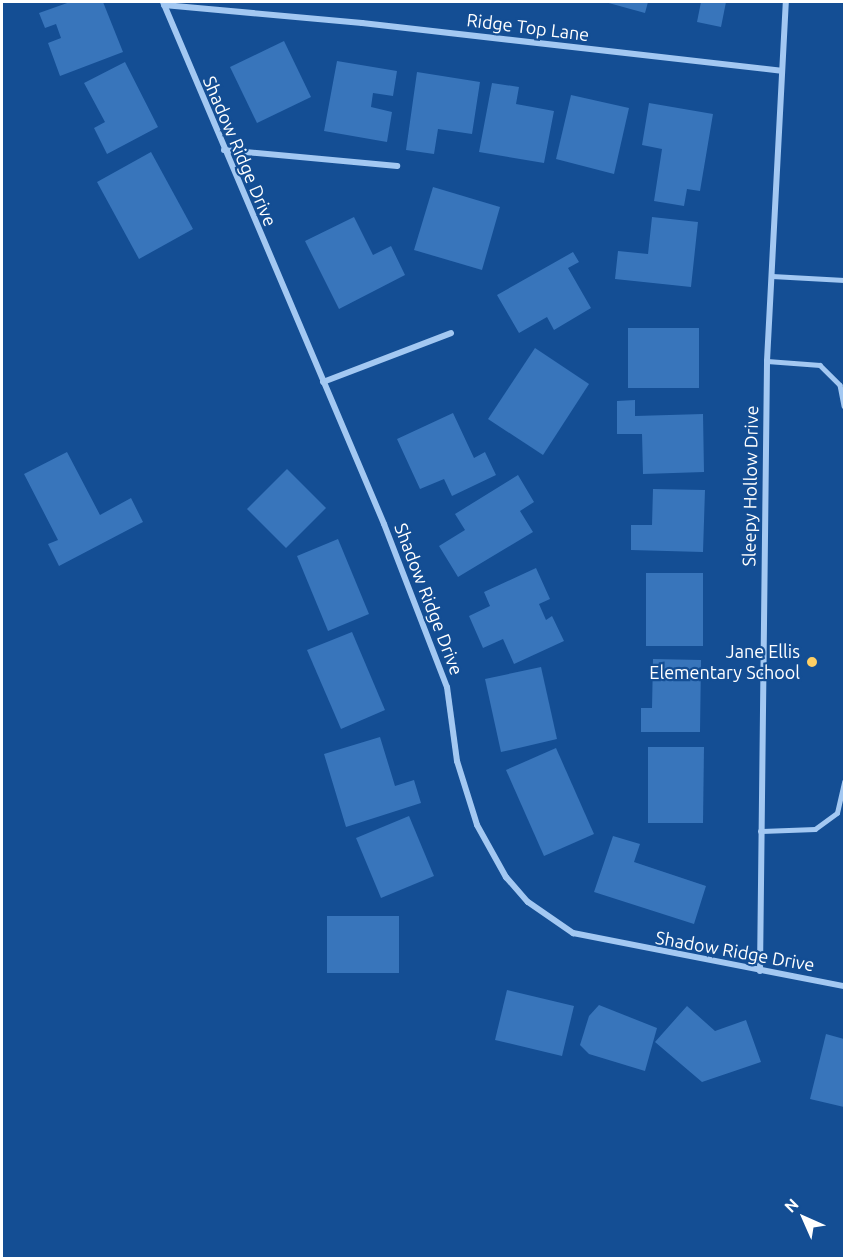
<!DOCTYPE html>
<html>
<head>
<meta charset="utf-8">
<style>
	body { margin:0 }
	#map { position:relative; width:846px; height:1260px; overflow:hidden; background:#144e94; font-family:Ubuntu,sans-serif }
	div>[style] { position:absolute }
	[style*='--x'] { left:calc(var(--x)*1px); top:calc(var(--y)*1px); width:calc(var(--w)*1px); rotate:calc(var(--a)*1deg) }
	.building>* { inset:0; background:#3875bb }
	.service>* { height:4.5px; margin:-2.25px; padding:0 2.25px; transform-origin:2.25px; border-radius:2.25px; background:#a3c8f2 }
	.minor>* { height:6px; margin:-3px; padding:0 3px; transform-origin:3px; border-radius:3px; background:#a3c8f2 }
	.dots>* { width:16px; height:16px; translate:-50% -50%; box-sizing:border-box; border:3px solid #144e94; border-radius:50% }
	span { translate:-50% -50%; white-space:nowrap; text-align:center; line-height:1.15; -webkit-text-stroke:4.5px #144e94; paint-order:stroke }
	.street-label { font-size:18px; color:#fff }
	.poi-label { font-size:18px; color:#fff }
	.right { translate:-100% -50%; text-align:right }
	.frame { position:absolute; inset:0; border:3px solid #fff; pointer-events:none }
	.north { position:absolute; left:774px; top:1188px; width:60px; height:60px; -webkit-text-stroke:4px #144e94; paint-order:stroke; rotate:315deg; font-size:16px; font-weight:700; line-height:24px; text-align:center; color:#fff }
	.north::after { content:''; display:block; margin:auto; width:21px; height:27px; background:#fff; clip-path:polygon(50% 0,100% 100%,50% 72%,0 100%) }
</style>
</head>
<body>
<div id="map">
	<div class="building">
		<div style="clip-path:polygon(70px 2px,103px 2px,123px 52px,60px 76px,48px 43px,61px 38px,56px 24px,45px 28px,39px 13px)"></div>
		<div style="clip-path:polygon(605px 2px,648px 2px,645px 13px)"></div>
		<div style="clip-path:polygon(701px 2px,726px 2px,721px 27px,697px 22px)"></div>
		<div style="clip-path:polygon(284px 41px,311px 97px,257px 123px,230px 67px)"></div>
		<div style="clip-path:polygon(337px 61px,397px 71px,393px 96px,373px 93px,371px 107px,392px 112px,387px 142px,324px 131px)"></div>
		<div style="clip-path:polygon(125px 62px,158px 127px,107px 154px,94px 128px,105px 122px,84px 83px)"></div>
		<div style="clip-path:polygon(417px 72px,480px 82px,472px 134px,438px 129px,434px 154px,406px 150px)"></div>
		<div style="clip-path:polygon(492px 83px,519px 87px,516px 104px,554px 111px,544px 163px,479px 152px)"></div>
		<div style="clip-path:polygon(571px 95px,629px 108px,614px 174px,556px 159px)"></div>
		<div style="clip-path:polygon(649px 103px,713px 114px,700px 191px,687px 189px,684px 206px,654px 201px,662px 149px,642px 145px)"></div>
		<div style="clip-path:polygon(151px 152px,193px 229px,139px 259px,97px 182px)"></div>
		<div style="clip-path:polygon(433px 187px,500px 207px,482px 270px,414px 250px)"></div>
		<div style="clip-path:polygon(354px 217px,373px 255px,391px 246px,405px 275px,339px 309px,305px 241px)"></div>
		<div style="clip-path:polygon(652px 217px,698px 222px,691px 287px,615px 279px,618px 251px,648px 254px)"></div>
		<div style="clip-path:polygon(573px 252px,579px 262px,568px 268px,591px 308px,554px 330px,547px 317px,519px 333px,497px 295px)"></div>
		<div style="clip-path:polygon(628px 328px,699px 328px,699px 388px,628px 388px)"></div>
		<div style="clip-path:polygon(535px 348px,589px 384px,543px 455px,488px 419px)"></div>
		<div style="clip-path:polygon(635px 400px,635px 416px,703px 414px,704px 472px,643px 474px,642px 434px,617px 434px,617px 401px)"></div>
		<div style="clip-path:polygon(453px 413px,474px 458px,485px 452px,496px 475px,452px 496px,444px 479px,420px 489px,397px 439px)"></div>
		<div style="clip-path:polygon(67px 452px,100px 515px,131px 498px,143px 522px,59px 566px,48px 544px,58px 540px,24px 474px)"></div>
		<div style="clip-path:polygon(287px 469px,326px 508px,286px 548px,247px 509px)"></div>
		<div style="clip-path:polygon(518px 475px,534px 502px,520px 511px,533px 532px,458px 577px,439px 546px,465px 530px,455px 514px)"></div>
		<div style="clip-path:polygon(653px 489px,705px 490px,703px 552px,631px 550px,631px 525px,652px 525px)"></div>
		<div style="clip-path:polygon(338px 539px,369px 614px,328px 631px,297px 556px)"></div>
		<div style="clip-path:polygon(536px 568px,550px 599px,539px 604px,546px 620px,552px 616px,564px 641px,514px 664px,503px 639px,483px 648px,469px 616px,490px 606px,484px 592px)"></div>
		<div style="clip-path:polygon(646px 573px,703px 573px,703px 646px,646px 646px)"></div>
		<div style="clip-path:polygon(352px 632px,385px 710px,341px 729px,307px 650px)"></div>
		<div style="clip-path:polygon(653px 659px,701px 660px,700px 732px,641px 732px,641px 708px,652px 708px)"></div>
		<div style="clip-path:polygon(541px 667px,557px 739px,501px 752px,485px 679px)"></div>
		<div style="clip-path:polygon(380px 737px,395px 786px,414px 780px,421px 803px,346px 827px,324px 754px)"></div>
		<div style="clip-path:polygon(648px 747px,704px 747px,703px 823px,648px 823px)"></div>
		<div style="clip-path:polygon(556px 748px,594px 834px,544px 856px,506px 770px)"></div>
		<div style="clip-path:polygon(409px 816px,434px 876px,381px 898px,356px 838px)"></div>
		<div style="clip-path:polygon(613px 836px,640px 844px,634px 862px,706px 886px,694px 924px,594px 892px)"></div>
		<div style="clip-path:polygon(327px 916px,399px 916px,399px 973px,327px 973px)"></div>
		<div style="clip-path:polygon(507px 990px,574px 1006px,562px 1056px,495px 1040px)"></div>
		<div style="clip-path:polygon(599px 1005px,657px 1028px,645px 1071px,589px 1054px,580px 1045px,589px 1016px)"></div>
		<div style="clip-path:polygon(687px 1006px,715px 1031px,746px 1020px,761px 1062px,702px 1082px,655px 1042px)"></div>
		<div style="clip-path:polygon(826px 1034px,844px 1039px,844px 1107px,810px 1099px)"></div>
	</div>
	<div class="service">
		<div style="--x:772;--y:276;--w:72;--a:3.2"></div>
		<div style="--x:767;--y:361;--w:53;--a:4.3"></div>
		<div style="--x:820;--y:365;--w:28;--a:45"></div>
		<div style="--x:840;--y:385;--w:21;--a:79"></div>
		<div style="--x:760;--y:831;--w:55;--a:-2.1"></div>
		<div style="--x:815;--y:829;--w:27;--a:-36"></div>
		<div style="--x:837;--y:813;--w:32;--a:-77"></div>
	</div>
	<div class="minor">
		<div style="--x:163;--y:2;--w:567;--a:67.05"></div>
		<div style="--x:384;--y:524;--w:175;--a:68.9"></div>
		<div style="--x:447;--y:687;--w:75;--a:82.3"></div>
		<div style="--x:457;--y:761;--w:67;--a:72.6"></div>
		<div style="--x:477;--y:825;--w:60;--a:60.9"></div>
		<div style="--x:506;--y:877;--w:33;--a:49"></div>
		<div style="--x:528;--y:902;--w:55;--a:34.6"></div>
		<div style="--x:573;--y:933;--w:276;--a:11.1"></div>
		<div style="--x:164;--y:5;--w:199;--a:5.2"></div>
		<div style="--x:362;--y:23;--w:422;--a:6.5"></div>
		<div style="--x:224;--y:150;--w:174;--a:5.3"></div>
		<div style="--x:323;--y:382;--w:137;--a:-20.9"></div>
		<div style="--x:760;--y:971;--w:610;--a:-89.34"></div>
		<div style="--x:767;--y:361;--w:360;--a:-87"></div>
	</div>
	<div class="dots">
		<div style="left:812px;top:662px;background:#ffcf64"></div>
	</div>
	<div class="street-label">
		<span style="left:528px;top:27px;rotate:7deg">Ridge Top Lane</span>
		<span style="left:240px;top:151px;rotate:67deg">Shadow Ridge Drive</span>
		<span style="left:750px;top:486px;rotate:-89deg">Sleepy Hollow Drive</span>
		<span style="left:429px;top:599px;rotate:69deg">Shadow Ridge Drive</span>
		<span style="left:735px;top:951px;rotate:10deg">Shadow Ridge Drive</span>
	</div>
	<div class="poi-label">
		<span class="right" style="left:800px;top:662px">Jane Ellis<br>Elementary School</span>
	</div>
	<div class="frame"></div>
	<div class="north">N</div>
</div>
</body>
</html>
